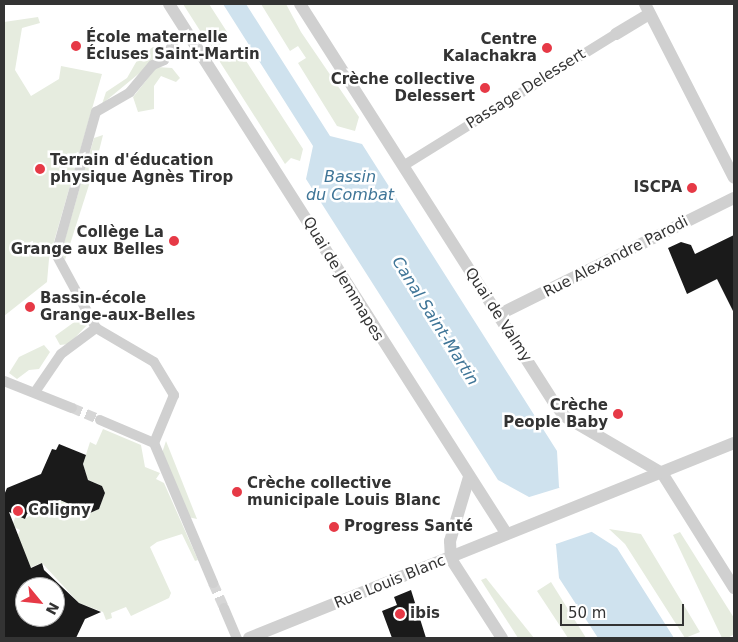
<!DOCTYPE html>
<html>
<head>
<meta charset="utf-8">
<style>
	body { margin:0 }
	#map { position:relative; width:738px; height:642px; overflow:hidden; background:#fff; font-family:"DejaVu Sans",sans-serif }
	div>[style] { position:absolute }
	[style*='--x'] { left:calc(var(--x)*1px); top:calc(var(--y)*1px); width:calc(var(--w)*1px); rotate:calc(var(--a)*1deg) }
	.green>* { inset:0; background:#e6ecdf }
	.water>* { inset:0; background:#cfe2ee }
	.pier>* { inset:0; background:#fff }
	.building>* { inset:0; background:#1a1a1a }
	.pedestrian-tunnel>* { height:10px; margin-top:-5px; transform-origin:0; background:repeating-linear-gradient(90deg,#d6d6d6 0 10px,transparent 0 15px) }
	.pedestrian>* { height:10px; margin:-5px; padding:0 5px; transform-origin:5px; border-radius:5px; background:#d0d0d0 }
	.minor>* { height:12px; margin:-6px; padding:0 6px; transform-origin:6px; border-radius:6px; background:#d0d0d0 }
	.dots>* { width:14px; height:14px; translate:-50% -50%; box-sizing:border-box; border:2px solid #fff; border-radius:50% }
	span { translate:-50% -50%; white-space:nowrap; text-align:center; line-height:1.15; -webkit-text-stroke:5px #fff; paint-order:stroke }
	.poi-label { font-size:15px; color:#333; font-weight:700 }
	.left { translate:0 -50%; text-align:left }
	.right { translate:-100% -50%; text-align:right }
	.street-label { font-size:15px; color:#333 }
	.water-label { font-size:16px; color:#3f7597; font-style:italic }
	.frame { position:absolute; inset:0; border:5px solid #333; pointer-events:none }
	.north { position:absolute; left:15px; top:577px; width:50px; height:50px; box-sizing:border-box; background:#fff; border:1px solid #adadad; border-radius:50%; rotate:118deg; font-size:14px; font-weight:700; line-height:20px; text-align:center; color:#333 }
	.north::after { content:''; display:block; margin:auto; width:18px; height:22px; background:#e63946; clip-path:polygon(50% 0,100% 100%,50% 72%,0 100%) }
	.scale { position:absolute; left:560px; top:604px; width:124px; height:22px; box-sizing:border-box; border:2px solid #333; border-top:0; padding-left:6px; font-size:15px; line-height:18px; white-space:nowrap; color:#333; -webkit-text-stroke:4px #fff; paint-order:stroke }
</style>
</head>
<body>
<div id="map">
	<div class="green">
		<div style="clip-path:polygon(183px 4px,209px 4px,229px 35px,220px 42px,220px 47px,225px 54px,237px 47px,303px 149px,300px 161px,291px 158px,285px 164px)"></div>
		<div style="clip-path:polygon(261px 4px,286px 4px,301px 32px,359px 117px,355px 131px,337px 126px,298px 63px,306px 58px,298px 46px,290px 51px)"></div>
		<div style="clip-path:polygon(38px 17px,40px 23px,22px 28px,15px 70px,31px 96px,59px 79px,61px 66px,102px 74px,49px 259px,47px 282px,4px 316px,4px 22px)"></div>
		<div style="clip-path:polygon(153px 47px,159px 48px,159px 57px,102px 104px,106px 92px,127px 78px,139px 57px)"></div>
		<div style="clip-path:polygon(157px 67px,172px 68px,180px 78px,176px 82px,161px 76px,154px 86px,154px 109px,138px 112px,133px 97px)"></div>
		<div style="clip-path:polygon(103px 135px,96px 163px,65px 260px,61px 253px,94px 138px)"></div>
		<div style="clip-path:polygon(84px 315px,87px 325px,69px 344px,60px 345px,55px 336px)"></div>
		<div style="clip-path:polygon(44px 345px,50px 352px,39px 369px,29px 370px,17px 379px,9px 373px,19px 357px)"></div>
		<div style="clip-path:polygon(103px 429px,141px 445px,145px 467px,160px 473px,156px 479px,164px 483px,198px 560px,195px 561px,182px 534px,157px 542px,150px 547px,171px 593px,169px 598px,131px 616px,126px 607px,111px 613px,112px 618px,106px 620px,103px 612px,79px 603px,42px 563px,29px 568px,18px 535px,20px 530px,12px 526px,16px 515px,25px 519px,57px 496px,90px 513px,99px 509px,105px 493px,102px 486px,88px 480px,83px 464px,90px 442px,96px 445px)"></div>
		<div style="clip-path:polygon(166px 441px,197px 519px,188px 517px,170px 474px,162px 453px)"></div>
		<div style="clip-path:polygon(609px 529px,641px 534px,700px 632px,685px 638px,625px 544px)"></div>
		<div style="clip-path:polygon(680px 532px,734px 618px,734px 634px,728px 638px,722px 638px,673px 535px)"></div>
		<div style="clip-path:polygon(486px 578px,534px 638px,518px 638px,481px 580px)"></div>
		<div style="clip-path:polygon(551px 582px,586px 638px,568px 638px,537px 591px)"></div>
	</div>
	<div class="water">
		<div style="clip-path:polygon(223px 4px,246px 4px,330px 136px,362px 144px,557px 451px,559px 487px,592px 532px,617px 548px,674px 638px,598px 638px,559px 578px,556px 545px,529px 497px,498px 480px,306px 179px,313px 146px)"></div>
	</div>
	<div class="pier">
		<div style="clip-path:polygon(562px 487px,594px 531px,553px 545px,526px 498px)"></div>
	</div>
	<div class="building">
		<div style="clip-path:polygon(734px 235px,734px 313px,717px 279px,687px 294px,668px 248px,681px 242px,691px 245px,695px 254px)"></div>
		<div style="clip-path:polygon(evenodd,59px 444px,86px 455px,83px 464px,88px 480px,102px 486px,105px 493px,99px 509px,90px 513px,60px 500px,27px 514px,25px 519px,9px 512px,31px 568px,42px 563px,44px 570px,79px 603px,101px 612px,85px 619px,76px 638px,4px 638px,4px 495px,7px 488px,41px 474px,52px 449px,56px 450px,59px 444px,25px 587px,55px 587px,55px 617px,25px 617px,25px 587px)"></div>
		<div style="clip-path:polygon(411px 590px,426px 638px,392px 638px,382px 611px,397px 605px,394px 597px)"></div>
	</div>
	<div class="pedestrian-tunnel">
		<div style="--x:72;--y:408;--w:30;--a:23"></div>
		<div style="--x:213;--y:583;--w:27;--a:66"></div>
	</div>
	<div class="pedestrian">
		<div style="--x:403;--y:166;--w:251;--a:-31.8"></div>
		<div style="--x:96;--y:328;--w:84;--a:-118.4"></div>
		<div style="--x:56;--y:254;--w:148;--a:-74.3"></div>
		<div style="--x:96;--y:112;--w:39;--a:-30"></div>
		<div style="--x:130;--y:92;--w:35;--a:-50"></div>
		<div style="--x:153;--y:65;--w:12;--a:-24"></div>
		<div style="--x:164;--y:60;--w:25;--a:-61"></div>
		<div style="--x:96;--y:328;--w:67;--a:30.4"></div>
		<div style="--x:154;--y:362;--w:39;--a:59"></div>
		<div style="--x:174;--y:395;--w:52;--a:112.6"></div>
		<div style="--x:154;--y:443;--w:152;--a:67.1"></div>
		<div style="--x:4;--y:381;--w:73;--a:21.7"></div>
		<div style="--x:35;--y:392;--w:46;--a:-55.6"></div>
		<div style="--x:61;--y:354;--w:44;--a:-36.6"></div>
		<div style="--x:100;--y:420;--w:59;--a:23.1"></div>
		<div style="--x:224;--y:608;--w:33;--a:67"></div>
	</div>
	<div class="minor">
		<div style="--x:169;--y:4;--w:627;--a:57.5"></div>
		<div style="--x:300;--y:4;--w:474;--a:57.5"></div>
		<div style="--x:555;--y:404;--w:15;--a:53"></div>
		<div style="--x:564;--y:416;--w:113;--a:30.2"></div>
		<div style="--x:662;--y:473;--w:136;--a:57.9"></div>
		<div style="--x:645;--y:4;--w:195;--a:62.9"></div>
		<div style="--x:616;--y:34;--w:39;--a:-31"></div>
		<div style="--x:498;--y:315;--w:263;--a:-26.4"></div>
		<div style="--x:469;--y:477;--w:67;--a:106.5"></div>
		<div style="--x:450;--y:541;--w:18;--a:87"></div>
		<div style="--x:451;--y:559;--w:94;--a:57.2"></div>
		<div style="--x:249;--y:638;--w:523;--a:-21.9"></div>
	</div>
	<div class="dots">
		<div style="left:76px;top:46px;background:#e63946"></div>
		<div style="left:547px;top:48px;background:#e63946"></div>
		<div style="left:485px;top:88px;background:#e63946"></div>
		<div style="left:40px;top:169px;background:#e63946"></div>
		<div style="left:692px;top:188px;background:#e63946"></div>
		<div style="left:174px;top:241px;background:#e63946"></div>
		<div style="left:30px;top:307px;background:#e63946"></div>
		<div style="left:618px;top:414px;background:#e63946"></div>
		<div style="left:237px;top:492px;background:#e63946"></div>
		<div style="left:18px;top:511px;background:#e63946"></div>
		<div style="left:334px;top:527px;background:#e63946"></div>
		<div style="left:400px;top:614px;background:#e63946"></div>
	</div>
	<div class="poi-label">
		<span class="left" style="left:86px;top:46px">École maternelle<br>Écluses Saint-Martin</span>
		<span class="right" style="left:537px;top:48px">Centre<br>Kalachakra</span>
		<span class="right" style="left:475px;top:88px">Crèche collective<br>Delessert</span>
		<span class="left" style="left:50px;top:169px">Terrain d'éducation<br>physique Agnès Tirop</span>
		<span class="right" style="left:682px;top:188px">ISCPA</span>
		<span class="right" style="left:164px;top:241px">Collège La<br>Grange aux Belles</span>
		<span class="left" style="left:40px;top:307px">Bassin-école<br>Grange-aux-Belles</span>
		<span class="right" style="left:608px;top:414px">Crèche<br>People Baby</span>
		<span class="left" style="left:247px;top:492px">Crèche collective<br>municipale Louis Blanc</span>
		<span class="left" style="left:28px;top:511px">Coligny</span>
		<span class="left" style="left:344px;top:527px">Progress Santé</span>
		<span class="left" style="left:410px;top:614px">ibis</span>
	</div>
	<div class="street-label">
		<span style="left:526px;top:89px;rotate:-32deg">Passage Delessert</span>
		<span style="left:616px;top:257px;rotate:-27deg">Rue Alexandre Parodi</span>
		<span style="left:343px;top:279px;rotate:59deg">Quai de Jemmapes</span>
		<span style="left:498px;top:315px;rotate:57deg">Quai de Valmy</span>
		<span style="left:390px;top:582px;rotate:-22deg">Rue Louis Blanc</span>
	</div>
	<div class="water-label">
		<span style="left:350px;top:186px">Bassin<br>du Combat</span>
		<span style="left:435px;top:321px;rotate:58deg">Canal Saint-Martin</span>
	</div>
	<div class="frame"></div>
	<div class="north">N</div>
	<div class="scale">50 m</div>
</div>
</body>
</html>
